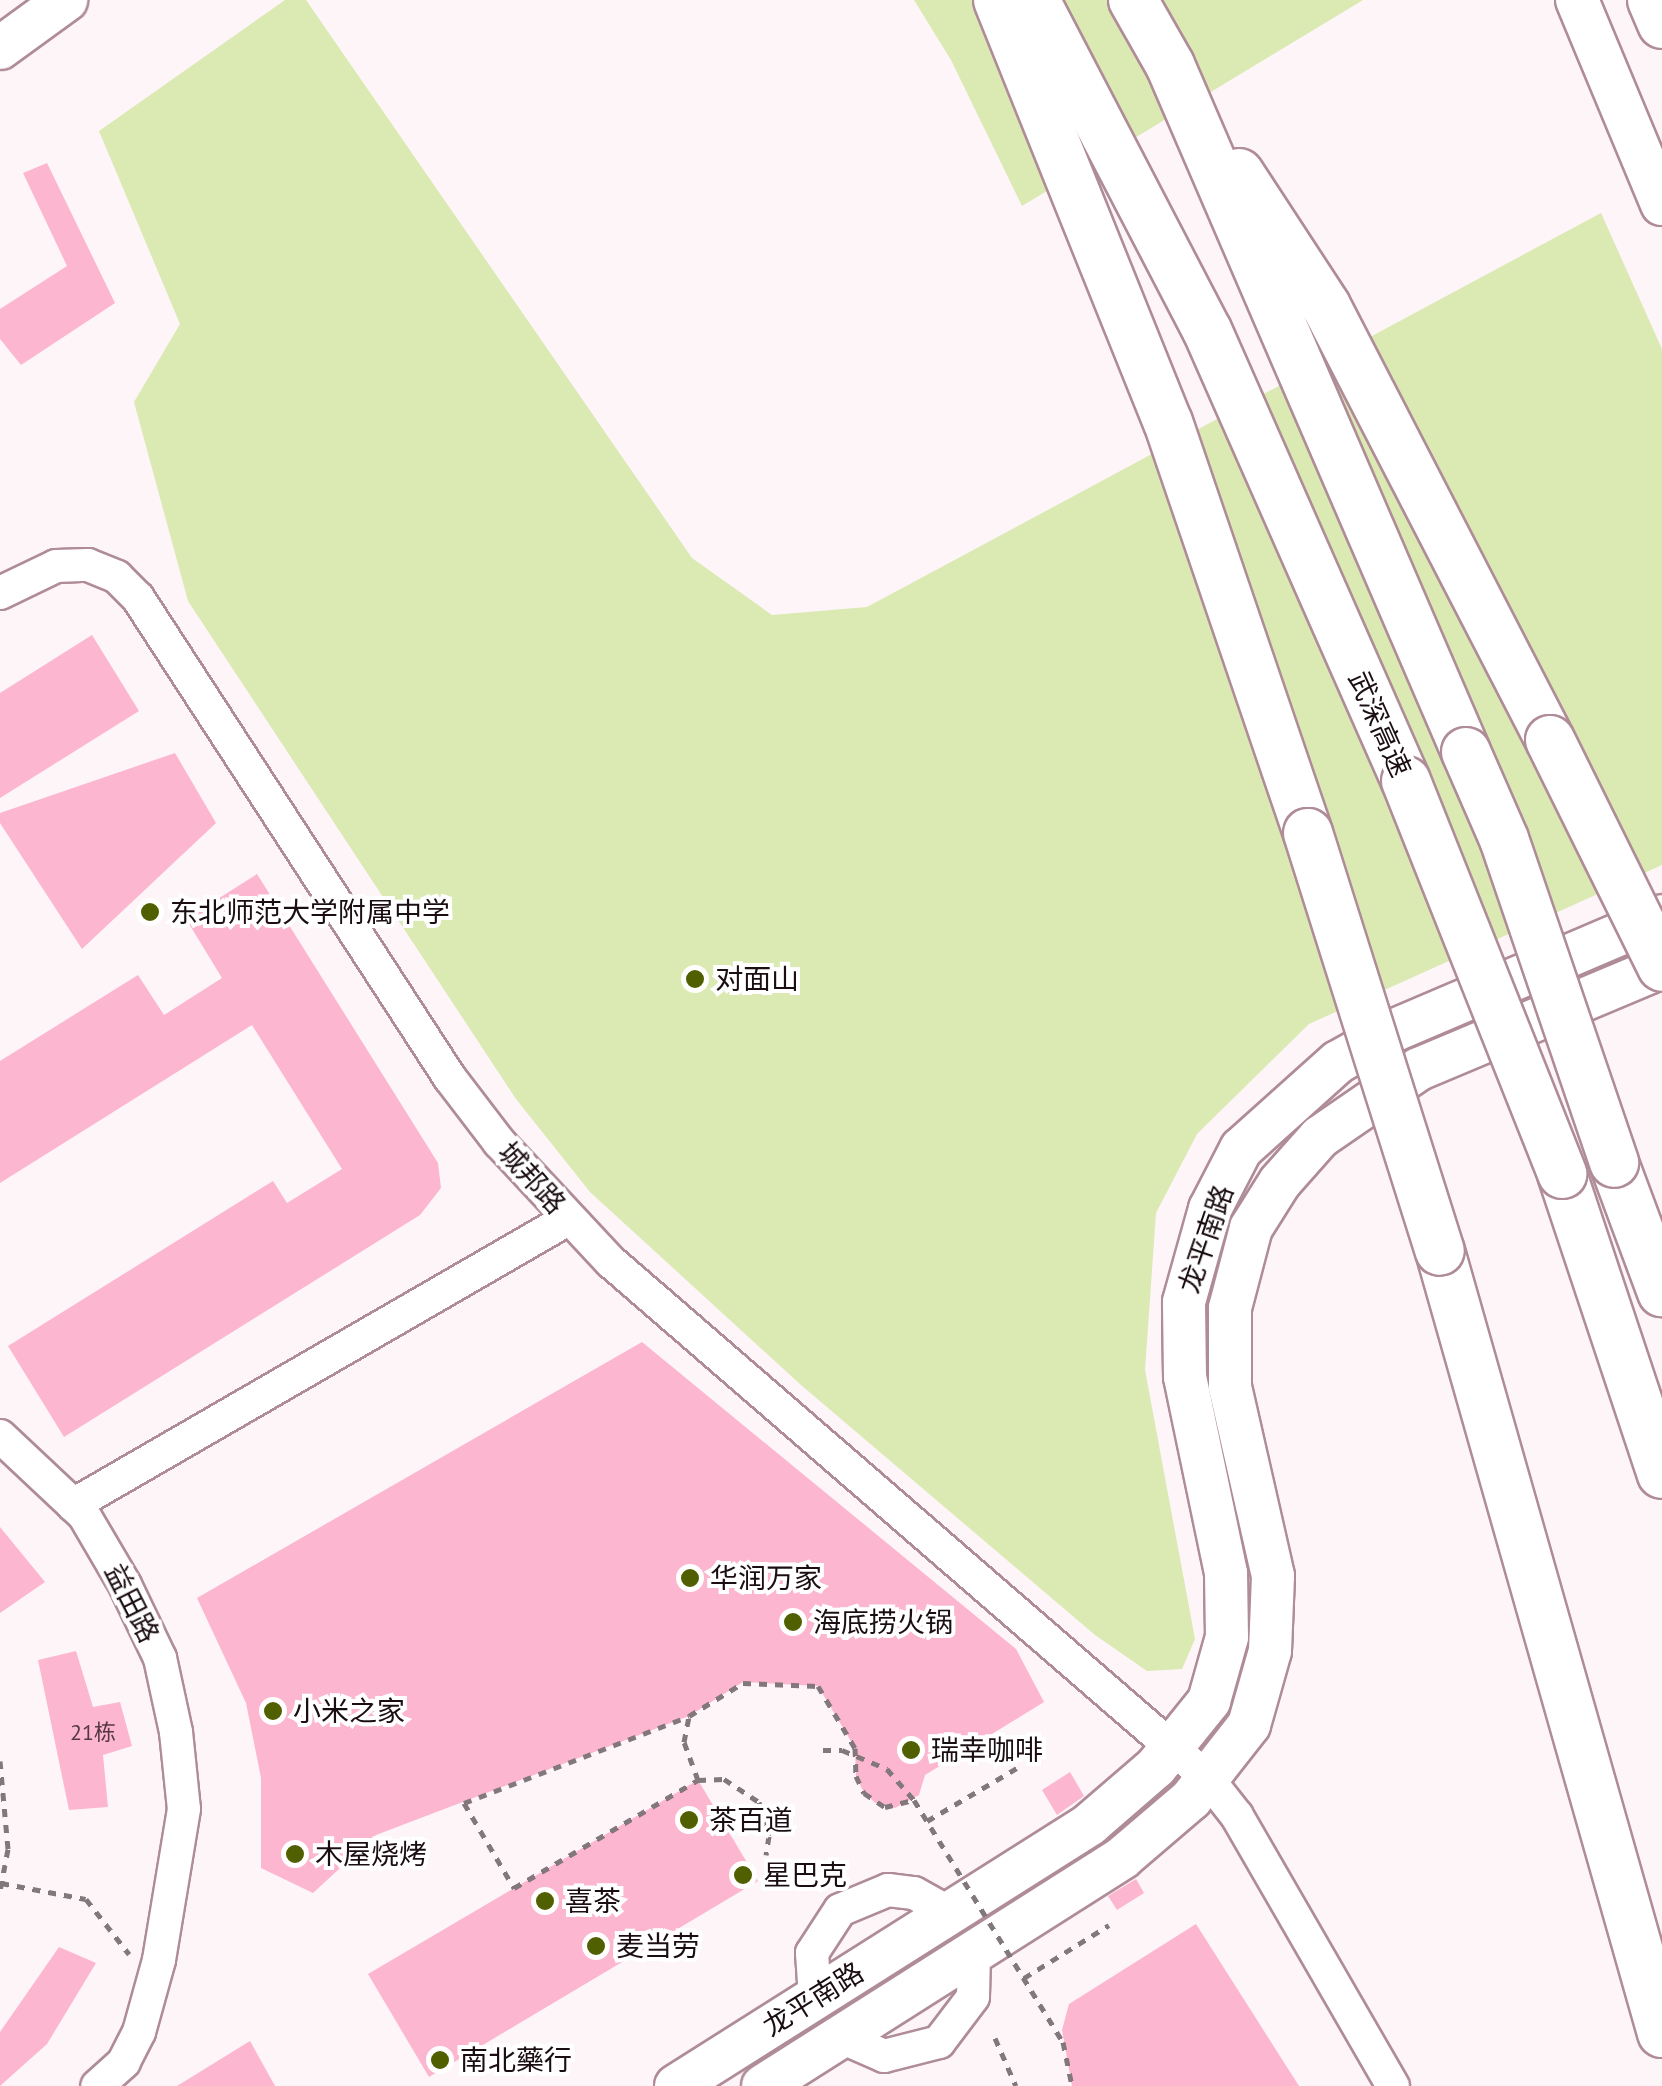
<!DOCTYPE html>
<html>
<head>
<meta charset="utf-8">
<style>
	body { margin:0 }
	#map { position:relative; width:1662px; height:2086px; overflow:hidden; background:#fdf5f8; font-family:"PT Sans","Noto Sans SC",sans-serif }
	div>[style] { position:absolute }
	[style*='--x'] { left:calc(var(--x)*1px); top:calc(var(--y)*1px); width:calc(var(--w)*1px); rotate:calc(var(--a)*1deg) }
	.green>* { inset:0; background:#dbe9b3 }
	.building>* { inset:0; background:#fdb6cf }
	.path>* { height:5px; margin-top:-2.5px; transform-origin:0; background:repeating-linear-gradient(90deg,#82777b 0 8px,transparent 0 16px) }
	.roads { filter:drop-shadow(2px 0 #af8c97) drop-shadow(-2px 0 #af8c97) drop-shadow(0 2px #af8c97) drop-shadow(0 -2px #af8c97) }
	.minor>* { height:32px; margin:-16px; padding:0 16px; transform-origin:16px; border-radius:16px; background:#fff }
	.major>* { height:42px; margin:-21px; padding:0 21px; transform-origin:21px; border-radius:21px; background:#fff }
	.highway>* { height:48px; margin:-24px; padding:0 24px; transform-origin:24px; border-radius:24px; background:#fff }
	.path-bridge>* { height:5px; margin-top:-2.5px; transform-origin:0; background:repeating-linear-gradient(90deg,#82777b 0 8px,transparent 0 16px) }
	.bridges { filter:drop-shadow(2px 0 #af8c97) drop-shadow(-2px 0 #af8c97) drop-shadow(0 2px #af8c97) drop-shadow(0 -2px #af8c97) }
	.highway-bridge>* { height:48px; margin:-24px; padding:0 24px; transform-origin:24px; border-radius:24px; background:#fff }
	.dots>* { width:28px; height:28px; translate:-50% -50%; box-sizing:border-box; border:5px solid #fff; border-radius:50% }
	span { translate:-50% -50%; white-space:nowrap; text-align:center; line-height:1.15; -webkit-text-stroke:8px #fff; paint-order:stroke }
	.number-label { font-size:22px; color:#543842 }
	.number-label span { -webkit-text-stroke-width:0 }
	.street-label { font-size:28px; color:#1b0e13 }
	.poi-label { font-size:28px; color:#1b0e13 }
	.left { translate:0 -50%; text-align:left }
</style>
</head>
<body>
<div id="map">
	<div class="green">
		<div style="clip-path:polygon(285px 0,306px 0,692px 558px,772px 615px,867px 607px,1601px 213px,1662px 349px,1662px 865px,1309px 1024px,1197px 1134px,1156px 1213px,1145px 1370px,1195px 1639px,1182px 1669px,1147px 1671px,1095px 1635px,801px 1385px,590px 1192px,516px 1099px,188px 601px,134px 402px,180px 324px,99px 131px)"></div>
		<div style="clip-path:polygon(914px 0,1363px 0,1022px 206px,951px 60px)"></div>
	</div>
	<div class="building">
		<div style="clip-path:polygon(47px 163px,115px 303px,21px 365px,0 339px,0 309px,67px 266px,23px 173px)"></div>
		<div style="clip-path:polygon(92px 635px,139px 711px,0 798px,0 693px)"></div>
		<div style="clip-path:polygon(175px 753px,216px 823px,82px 949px,0 823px,0 813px)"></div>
		<div style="clip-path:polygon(257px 874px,438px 1163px,441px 1188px,420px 1215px,64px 1437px,8px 1346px,273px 1181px,287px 1203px,342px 1169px,252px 1025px,0 1183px,0 1061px,138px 975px,164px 1015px,222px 978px,186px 919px)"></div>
		<div style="clip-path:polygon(642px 1342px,1016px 1649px,1044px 1702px,925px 1775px,919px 1795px,895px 1808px,878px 1805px,864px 1793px,856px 1776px,855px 1748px,818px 1686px,743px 1682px,689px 1716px,376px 1835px,313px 1893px,261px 1868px,261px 1778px,246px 1703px,197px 1598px)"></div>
		<div style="clip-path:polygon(0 1527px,45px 1582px,0 1613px)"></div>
		<div style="clip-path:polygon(76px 1651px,93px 1707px,120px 1702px,132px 1746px,103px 1755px,108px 1807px,69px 1810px,38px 1660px)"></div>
		<div style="clip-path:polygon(1070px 1772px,1084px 1796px,1057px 1815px,1042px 1790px)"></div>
		<div style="clip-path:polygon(698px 1780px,758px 1881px,429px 2077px,368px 1974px)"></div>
		<div style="clip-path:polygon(1136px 1879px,1144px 1893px,1117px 1910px,1108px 1896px)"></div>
		<div style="clip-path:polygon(1196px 1924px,1299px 2086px,1072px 2086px,1062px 2030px,1069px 2004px)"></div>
		<div style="clip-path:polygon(59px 1947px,96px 1963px,47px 2044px,0 2086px,0 2032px)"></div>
		<div style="clip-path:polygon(250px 2041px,275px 2086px,177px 2086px)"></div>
	</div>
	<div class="path">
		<div style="--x:823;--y:1750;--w:19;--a:0"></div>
		<div style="--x:842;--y:1750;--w:49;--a:22.9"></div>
		<div style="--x:887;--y:1769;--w:41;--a:48.9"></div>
		<div style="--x:0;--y:1761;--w:88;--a:84.8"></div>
		<div style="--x:8;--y:1849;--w:43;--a:100.8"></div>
		<div style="--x:698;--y:1780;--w:26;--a:-2"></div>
		<div style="--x:724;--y:1779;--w:42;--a:33.3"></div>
		<div style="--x:759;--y:1802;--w:35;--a:74"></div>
		<div style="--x:769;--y:1836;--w:19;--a:99"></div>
		<div style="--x:464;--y:1803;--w:99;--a:59.5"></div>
		<div style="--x:514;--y:1888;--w:213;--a:-30.4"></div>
		<div style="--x:698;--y:1780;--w:40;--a:-110.2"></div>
		<div style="--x:684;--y:1742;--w:26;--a:-79"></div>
		<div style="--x:927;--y:1821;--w:104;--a:-30.5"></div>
		<div style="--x:1;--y:1883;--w:86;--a:10.7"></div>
		<div style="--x:86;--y:1899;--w:70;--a:52"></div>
		<div style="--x:1024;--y:1978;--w:100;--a:-31.9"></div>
		<div style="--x:995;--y:2038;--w:52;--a:66.4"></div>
	</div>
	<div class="roads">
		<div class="minor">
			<div style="--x:0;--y:593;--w:62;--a:-25.7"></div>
			<div style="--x:56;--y:566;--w:32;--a:-2"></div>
			<div style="--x:88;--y:565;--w:31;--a:22"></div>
			<div style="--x:117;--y:577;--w:30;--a:45"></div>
			<div style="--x:138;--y:598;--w:572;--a:56.98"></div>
			<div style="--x:450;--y:1078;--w:81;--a:52.6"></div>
			<div style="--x:499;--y:1142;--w:163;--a:47"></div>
			<div style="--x:610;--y:1261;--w:790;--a:40.89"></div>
			<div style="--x:1207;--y:1778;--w:48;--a:51.7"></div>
			<div style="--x:1237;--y:1816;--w:312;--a:60"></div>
			<div style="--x:0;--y:1436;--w:115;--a:43.2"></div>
			<div style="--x:84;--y:1515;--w:81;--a:59.6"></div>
			<div style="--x:125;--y:1585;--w:81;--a:64.4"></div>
			<div style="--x:160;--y:1658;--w:76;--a:77.8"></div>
			<div style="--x:176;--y:1732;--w:77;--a:84.1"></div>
			<div style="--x:184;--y:1809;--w:153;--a:99.4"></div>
			<div style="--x:159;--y:1960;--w:75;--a:105.5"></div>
			<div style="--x:139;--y:2032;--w:34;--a:117"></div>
			<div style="--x:124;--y:2062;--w:36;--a:138"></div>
			<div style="--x:73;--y:1505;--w:572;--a:-30.02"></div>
			<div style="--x:815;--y:1998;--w:45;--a:-93.8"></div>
			<div style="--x:812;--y:1953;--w:51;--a:-56.9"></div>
			<div style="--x:840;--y:1910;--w:52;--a:-22.6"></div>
			<div style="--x:888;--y:1890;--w:26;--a:7"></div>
			<div style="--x:914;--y:1893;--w:41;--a:29.1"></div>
			<div style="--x:841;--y:2037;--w:47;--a:23.8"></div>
			<div style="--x:884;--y:2056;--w:57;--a:-14.3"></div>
			<div style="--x:939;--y:2042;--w:56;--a:-52.9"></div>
			<div style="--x:973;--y:1997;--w:45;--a:-88.7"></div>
		</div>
		<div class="major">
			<div style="--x:1577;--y:0;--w:221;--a:67.4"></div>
			<div style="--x:0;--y:48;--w:82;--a:-36"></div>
			<div style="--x:676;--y:2086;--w:490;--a:-32.3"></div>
			<div style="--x:1090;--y:1824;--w:87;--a:-40.8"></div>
			<div style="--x:1156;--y:1767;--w:85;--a:-51.2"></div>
			<div style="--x:1209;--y:1701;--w:66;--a:-74.3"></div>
			<div style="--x:1227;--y:1637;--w:64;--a:-90.9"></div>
			<div style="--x:1226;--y:1573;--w:200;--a:-101.8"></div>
			<div style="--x:1185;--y:1377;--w:75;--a:-90.8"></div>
			<div style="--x:1184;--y:1302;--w:97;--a:-74.4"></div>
			<div style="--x:1210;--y:1209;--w:68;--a:-62.7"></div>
			<div style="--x:1241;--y:1149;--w:130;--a:-41.9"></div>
			<div style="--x:1338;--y:1062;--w:65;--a:-29.3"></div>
			<div style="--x:1395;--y:1030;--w:290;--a:-23.1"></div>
			<div style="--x:763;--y:2086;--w:425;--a:-32.4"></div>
			<div style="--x:1122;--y:1858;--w:91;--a:-40.5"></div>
			<div style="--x:1191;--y:1799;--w:94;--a:-51.9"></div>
			<div style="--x:1249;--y:1725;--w:77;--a:-74.2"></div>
			<div style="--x:1270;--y:1651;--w:75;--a:-87.7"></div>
			<div style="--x:1273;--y:1576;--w:195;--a:-102.8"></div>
			<div style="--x:1230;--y:1386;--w:78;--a:-90"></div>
			<div style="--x:1230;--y:1308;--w:83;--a:-75.3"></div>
			<div style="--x:1251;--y:1228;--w:54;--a:-57.8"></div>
			<div style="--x:1280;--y:1182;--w:60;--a:-48.4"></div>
			<div style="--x:1320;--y:1137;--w:120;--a:-34.5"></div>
			<div style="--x:1419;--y:1069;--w:264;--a:-22.8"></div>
		</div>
		<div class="highway">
			<div style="--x:998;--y:0;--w:455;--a:68.1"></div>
			<div style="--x:1168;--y:422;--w:434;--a:71.2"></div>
			<div style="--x:1035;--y:0;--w:372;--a:62.5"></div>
			<div style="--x:1207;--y:330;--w:493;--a:66.2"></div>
			<div style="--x:1133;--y:0;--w:75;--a:60.4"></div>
			<div style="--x:1170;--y:65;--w:748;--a:66.69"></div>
			<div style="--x:1652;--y:0;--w:26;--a:67"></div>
			<div style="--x:1239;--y:173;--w:159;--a:56.8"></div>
			<div style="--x:1326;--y:306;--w:488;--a:62.7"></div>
			<div style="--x:1614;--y:1163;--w:138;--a:69.6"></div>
			<div style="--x:1562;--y:1174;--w:316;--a:71.6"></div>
			<div style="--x:1440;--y:1251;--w:813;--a:74.15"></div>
		</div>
	</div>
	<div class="path-bridge">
		<div style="--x:464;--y:1803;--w:241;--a:-21.1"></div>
		<div style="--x:689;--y:1716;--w:63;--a:-31.4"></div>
		<div style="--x:743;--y:1683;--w:75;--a:2.3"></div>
		<div style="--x:818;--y:1686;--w:72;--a:59.2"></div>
		<div style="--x:855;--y:1748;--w:28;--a:88"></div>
		<div style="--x:856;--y:1776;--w:19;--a:65"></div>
		<div style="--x:864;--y:1793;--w:25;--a:34"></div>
		<div style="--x:885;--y:1807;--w:30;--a:-14"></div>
		<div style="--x:914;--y:1800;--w:284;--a:58.4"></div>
		<div style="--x:1063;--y:2042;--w:45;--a:78.4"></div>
	</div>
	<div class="bridges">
		<div class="highway-bridge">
			<div style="--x:1550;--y:740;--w:253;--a:63.7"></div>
			<div style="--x:1466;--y:752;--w:95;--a:66.4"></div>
			<div style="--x:1504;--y:839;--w:342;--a:71.2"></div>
			<div style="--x:1406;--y:781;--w:423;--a:68.3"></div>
			<div style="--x:1308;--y:833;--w:438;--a:72.5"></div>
		</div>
	</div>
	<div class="dots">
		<div style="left:150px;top:912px;background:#505f00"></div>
		<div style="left:695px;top:979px;background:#505f00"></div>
		<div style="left:690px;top:1578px;background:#505f00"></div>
		<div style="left:793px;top:1622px;background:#505f00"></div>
		<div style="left:273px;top:1711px;background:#505f00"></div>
		<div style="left:911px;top:1750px;background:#505f00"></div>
		<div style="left:689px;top:1820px;background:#505f00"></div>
		<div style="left:295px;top:1854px;background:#505f00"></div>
		<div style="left:743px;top:1875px;background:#505f00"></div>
		<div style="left:545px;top:1901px;background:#505f00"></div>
		<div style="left:596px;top:1946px;background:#505f00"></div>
		<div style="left:440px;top:2060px;background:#505f00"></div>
	</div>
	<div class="number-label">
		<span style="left:93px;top:1733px">21栋</span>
	</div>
	<div class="street-label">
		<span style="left:1380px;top:724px;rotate:66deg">武深高速</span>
		<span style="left:532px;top:1178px;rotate:48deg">城邦路</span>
		<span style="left:1206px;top:1239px;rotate:-71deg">龙平南路</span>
		<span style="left:132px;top:1603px;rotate:63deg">益田路</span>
		<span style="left:813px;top:1999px;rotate:-32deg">龙平南路</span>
	</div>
	<div class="poi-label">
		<span class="left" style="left:170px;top:912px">东北师范大学附属中学</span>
		<span class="left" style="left:715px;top:979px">对面山</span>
		<span class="left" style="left:710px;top:1578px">华润万家</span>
		<span class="left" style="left:813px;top:1622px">海底捞火锅</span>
		<span class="left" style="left:293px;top:1711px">小米之家</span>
		<span class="left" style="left:931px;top:1750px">瑞幸咖啡</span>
		<span class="left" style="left:709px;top:1820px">茶百道</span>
		<span class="left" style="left:315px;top:1854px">木屋烧烤</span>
		<span class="left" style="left:763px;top:1875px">星巴克</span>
		<span class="left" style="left:565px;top:1901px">喜茶</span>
		<span class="left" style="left:616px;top:1946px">麦当劳</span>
		<span class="left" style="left:460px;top:2060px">南北藥行</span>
	</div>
</div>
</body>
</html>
